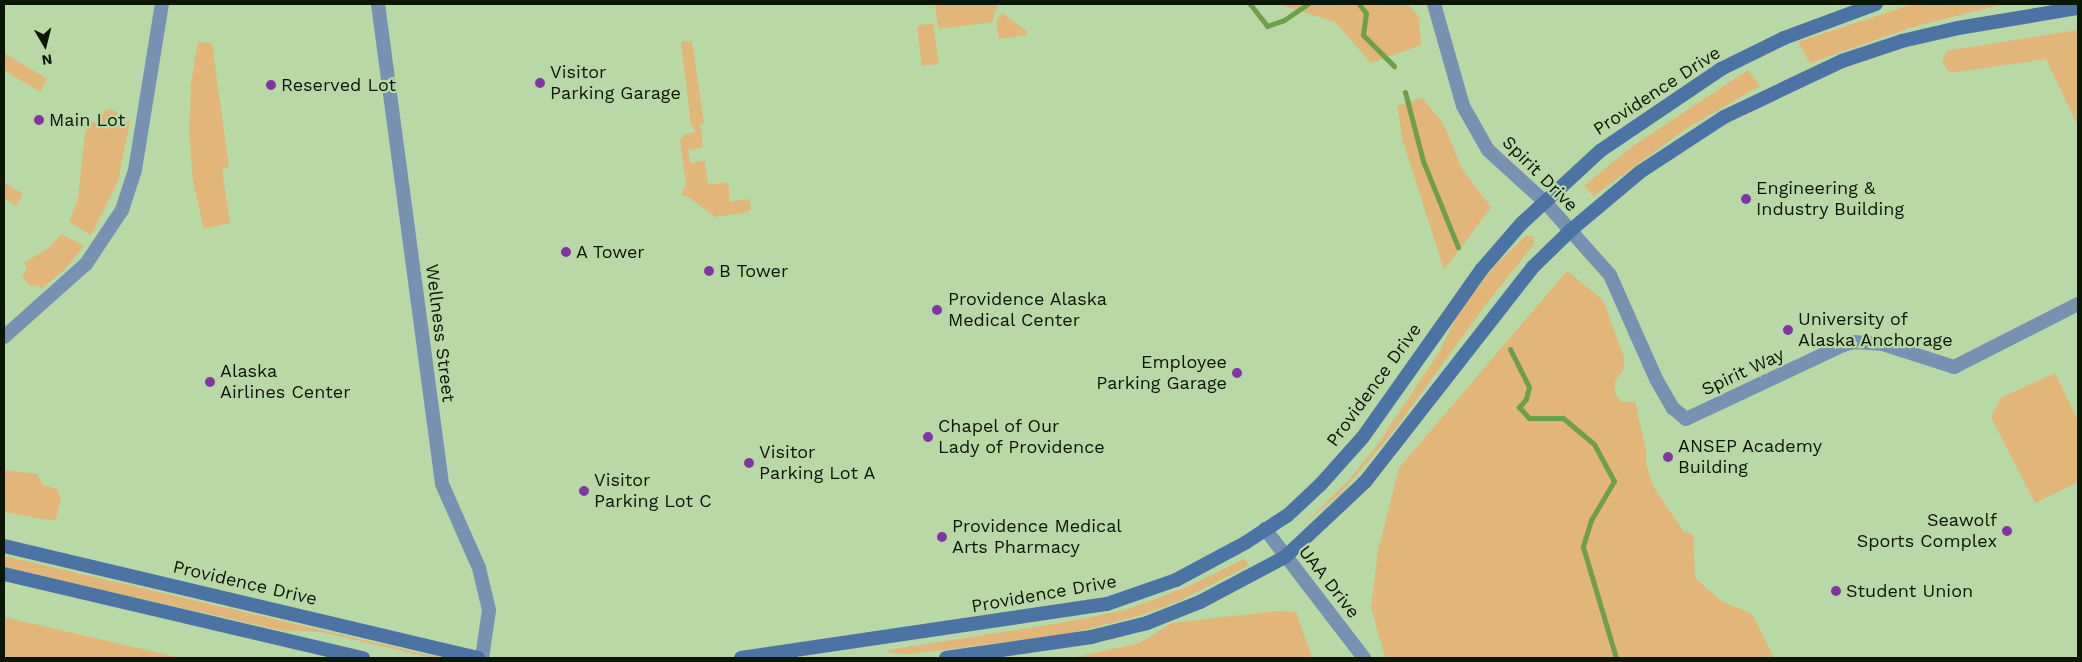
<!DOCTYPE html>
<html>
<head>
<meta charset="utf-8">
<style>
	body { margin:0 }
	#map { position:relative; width:2082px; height:662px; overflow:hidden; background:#b8d8a6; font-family:"Work Sans",sans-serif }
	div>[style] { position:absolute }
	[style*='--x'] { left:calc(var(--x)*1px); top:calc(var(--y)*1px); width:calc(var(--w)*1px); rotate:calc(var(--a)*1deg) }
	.green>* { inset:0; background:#e2b579 }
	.stream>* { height:5px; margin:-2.5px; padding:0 2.5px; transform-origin:2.5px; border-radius:2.5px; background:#6da04a }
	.minor>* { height:14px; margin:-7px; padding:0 7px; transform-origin:7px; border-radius:7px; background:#7691b2 }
	.secondary>* { height:14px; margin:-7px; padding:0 7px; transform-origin:7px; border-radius:7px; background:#4b73a3 }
	.dots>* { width:14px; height:14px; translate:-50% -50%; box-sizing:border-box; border:2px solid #b8d8a6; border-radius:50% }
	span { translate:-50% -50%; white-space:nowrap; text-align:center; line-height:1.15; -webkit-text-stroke:4.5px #b8d8a6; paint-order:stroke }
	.poi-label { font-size:18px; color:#0b1605 }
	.left { translate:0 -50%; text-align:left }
	.right { translate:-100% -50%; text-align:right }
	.street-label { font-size:18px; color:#0b1605 }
	.frame { position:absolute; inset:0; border:5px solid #0b1605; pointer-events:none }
	.north { position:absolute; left:20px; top:20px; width:50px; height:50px; -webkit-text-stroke:4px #b8d8a6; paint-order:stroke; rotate:172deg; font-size:14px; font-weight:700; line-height:20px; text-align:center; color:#0b1605 }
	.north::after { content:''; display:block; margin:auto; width:18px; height:22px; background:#0b1605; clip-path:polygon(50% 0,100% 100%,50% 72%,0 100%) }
</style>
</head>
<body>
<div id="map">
	<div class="green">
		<div style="clip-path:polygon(935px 4px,998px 4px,992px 22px,938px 29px)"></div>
		<div style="clip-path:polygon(1278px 4px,1408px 4px,1419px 17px,1421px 45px,1371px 63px,1335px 22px)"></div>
		<div style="clip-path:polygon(1913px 4px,2003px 4px,1909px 28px,1810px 63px,1798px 42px)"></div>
		<div style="clip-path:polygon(1002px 13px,1027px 31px,1027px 35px,999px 39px,996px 22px)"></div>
		<div style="clip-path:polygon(933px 23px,939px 64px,922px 66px,917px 26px)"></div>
		<div style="clip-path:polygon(2078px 30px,2078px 126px,2046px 59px,1950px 73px,1942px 62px,1947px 51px)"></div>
		<div style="clip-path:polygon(692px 41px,704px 123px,700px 124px,703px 148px,688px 150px,690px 163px,705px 161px,708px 185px,728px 182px,730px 202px,749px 199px,751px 209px,747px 212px,715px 217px,689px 197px,681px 195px,686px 184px,680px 140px,685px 134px,696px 132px,691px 125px,681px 42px)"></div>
		<div style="clip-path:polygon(198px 42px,212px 43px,229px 167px,222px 169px,230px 223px,204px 229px,193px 181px,189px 131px,191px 84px)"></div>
		<div style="clip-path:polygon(4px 53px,47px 79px,40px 92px,4px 70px)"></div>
		<div style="clip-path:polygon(1748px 70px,1760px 86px,1687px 128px,1594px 196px,1584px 186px,1630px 148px)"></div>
		<div style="clip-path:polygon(1422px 98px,1443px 123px,1462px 169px,1491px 207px,1444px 270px,1403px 141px,1397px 106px)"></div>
		<div style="clip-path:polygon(110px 109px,122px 115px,124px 121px,130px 121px,118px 181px,91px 235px,69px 222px,78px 199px,85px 132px,91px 121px,96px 123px,104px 111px)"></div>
		<div style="clip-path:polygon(4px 182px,23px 194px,16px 206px,4px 198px)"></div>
		<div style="clip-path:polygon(61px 234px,84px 246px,64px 270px,41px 289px,38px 285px,30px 286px,22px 277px,27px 267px,24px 263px,50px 247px)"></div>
		<div style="clip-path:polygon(1527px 235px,1534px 238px,1534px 244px,1484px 307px,1390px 436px,1340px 494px,1302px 526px,1348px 481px,1378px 444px,1440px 351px,1459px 312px,1495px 265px)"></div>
		<div style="clip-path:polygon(1567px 271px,1603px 300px,1624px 357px,1624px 369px,1615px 381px,1615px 394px,1622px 402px,1635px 402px,1646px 450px,1646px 464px,1654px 488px,1684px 532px,1693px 534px,1695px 578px,1721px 601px,1752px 614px,1774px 658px,1385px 658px,1371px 607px,1378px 551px,1399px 468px)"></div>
		<div style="clip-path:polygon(2055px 373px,2078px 421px,2078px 482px,2035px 503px,1991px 417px,2001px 398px)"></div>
		<div style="clip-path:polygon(4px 470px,37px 474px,43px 485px,57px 489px,61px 499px,55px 521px,4px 512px)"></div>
		<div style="clip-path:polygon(4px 556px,428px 655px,450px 658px,432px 658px,321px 632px,280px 630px,103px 590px,4px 567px)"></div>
		<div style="clip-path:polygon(1244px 559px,1248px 563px,1246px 567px,1177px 602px,1138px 616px,1068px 634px,911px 654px,889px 653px,888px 650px,1061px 623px,1126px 610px,1187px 587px)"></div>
		<div style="clip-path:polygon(1277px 611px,1296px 612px,1312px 658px,1072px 658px,1140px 643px,1172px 623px)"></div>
		<div style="clip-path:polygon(4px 617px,21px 621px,181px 658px,4px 658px)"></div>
	</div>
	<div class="stream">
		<div style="--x:1250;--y:4;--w:28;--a:52"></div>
		<div style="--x:1267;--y:26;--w:18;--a:-19"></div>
		<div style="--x:1284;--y:20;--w:29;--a:-34"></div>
		<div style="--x:1359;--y:4;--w:11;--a:52"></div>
		<div style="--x:1366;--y:13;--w:22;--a:98"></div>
		<div style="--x:1363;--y:35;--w:44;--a:45"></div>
		<div style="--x:1405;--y:92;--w:71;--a:75.4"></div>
		<div style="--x:1423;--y:161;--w:93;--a:67.9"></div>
		<div style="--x:1510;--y:349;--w:42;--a:63.4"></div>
		<div style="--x:1529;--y:387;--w:12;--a:104"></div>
		<div style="--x:1526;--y:399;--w:11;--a:131"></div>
		<div style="--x:1519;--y:407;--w:15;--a:48"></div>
		<div style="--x:1529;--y:418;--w:34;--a:0"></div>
		<div style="--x:1563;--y:418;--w:40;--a:40"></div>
		<div style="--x:1594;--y:444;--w:42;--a:61.6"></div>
		<div style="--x:1614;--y:481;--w:45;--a:120.5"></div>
		<div style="--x:1591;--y:520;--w:28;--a:107"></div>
		<div style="--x:1583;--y:547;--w:116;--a:73.4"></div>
	</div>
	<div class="minor">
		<div style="--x:378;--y:4;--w:484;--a:82.4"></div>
		<div style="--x:442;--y:484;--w:92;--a:66.2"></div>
		<div style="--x:479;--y:568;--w:43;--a:76.6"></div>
		<div style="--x:489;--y:610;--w:49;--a:98.3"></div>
		<div style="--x:1434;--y:4;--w:106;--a:74.1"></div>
		<div style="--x:1463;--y:106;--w:51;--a:60.4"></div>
		<div style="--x:1488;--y:150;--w:77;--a:42.4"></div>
		<div style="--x:1545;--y:202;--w:98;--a:48.3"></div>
		<div style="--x:1610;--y:275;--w:114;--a:66.1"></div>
		<div style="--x:1656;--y:379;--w:34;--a:60"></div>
		<div style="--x:1673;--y:408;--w:17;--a:40"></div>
		<div style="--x:1686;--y:419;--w:174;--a:-25.2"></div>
		<div style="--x:1843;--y:345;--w:11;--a:-15"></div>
		<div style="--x:1854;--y:342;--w:29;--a:4"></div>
		<div style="--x:1883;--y:344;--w:75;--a:17.9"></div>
		<div style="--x:1954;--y:367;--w:139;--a:-26.9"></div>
		<div style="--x:4;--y:337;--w:110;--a:-41.7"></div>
		<div style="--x:86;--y:264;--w:65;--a:-56.3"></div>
		<div style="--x:122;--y:210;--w:42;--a:-72"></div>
		<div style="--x:135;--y:170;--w:168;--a:-80.8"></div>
		<div style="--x:1265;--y:529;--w:163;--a:52.5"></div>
	</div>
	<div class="secondary">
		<div style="--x:4;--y:546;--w:487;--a:13.3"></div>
		<div style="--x:4;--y:574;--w:369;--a:13.2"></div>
		<div style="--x:741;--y:658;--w:370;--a:-8.4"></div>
		<div style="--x:1107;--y:604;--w:73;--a:-19.2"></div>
		<div style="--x:1176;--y:580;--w:78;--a:-28.2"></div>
		<div style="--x:1245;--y:543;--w:51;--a:-33.1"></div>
		<div style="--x:1288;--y:515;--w:45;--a:-43.2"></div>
		<div style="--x:1321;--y:484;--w:63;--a:-48.2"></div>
		<div style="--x:1363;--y:437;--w:206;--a:-54.7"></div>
		<div style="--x:1482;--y:269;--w:61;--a:-49"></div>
		<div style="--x:1522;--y:223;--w:106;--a:-42.7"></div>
		<div style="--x:1600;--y:151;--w:146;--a:-34.1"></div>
		<div style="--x:1721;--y:69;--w:70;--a:-26.2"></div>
		<div style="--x:1784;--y:38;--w:98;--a:-20.3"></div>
		<div style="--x:946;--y:658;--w:147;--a:-8.2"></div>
		<div style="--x:1091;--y:637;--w:58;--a:-14"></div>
		<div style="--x:1147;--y:623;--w:57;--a:-21.6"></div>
		<div style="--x:1200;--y:602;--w:96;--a:-27.9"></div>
		<div style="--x:1285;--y:557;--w:110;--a:-43.2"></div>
		<div style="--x:1365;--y:482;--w:273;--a:-52"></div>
		<div style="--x:1533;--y:267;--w:53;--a:-44.2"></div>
		<div style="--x:1571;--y:230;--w:90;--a:-40"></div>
		<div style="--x:1640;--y:172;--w:100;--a:-33.2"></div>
		<div style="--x:1724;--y:117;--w:131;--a:-25.4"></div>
		<div style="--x:1842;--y:61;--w:63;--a:-18.4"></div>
		<div style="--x:1902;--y:41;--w:57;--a:-13.1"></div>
		<div style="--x:1958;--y:28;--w:122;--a:-9.5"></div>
	</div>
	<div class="dots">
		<div style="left:540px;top:83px;background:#8334a4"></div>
		<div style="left:271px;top:85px;background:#8334a4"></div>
		<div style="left:39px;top:120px;background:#8334a4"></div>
		<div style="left:1746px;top:199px;background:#8334a4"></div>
		<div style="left:566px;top:252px;background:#8334a4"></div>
		<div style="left:709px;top:271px;background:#8334a4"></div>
		<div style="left:937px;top:310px;background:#8334a4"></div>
		<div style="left:1788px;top:330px;background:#8334a4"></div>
		<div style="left:1237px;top:373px;background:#8334a4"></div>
		<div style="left:210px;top:382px;background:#8334a4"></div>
		<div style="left:928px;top:437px;background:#8334a4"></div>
		<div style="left:1668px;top:457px;background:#8334a4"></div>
		<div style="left:749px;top:463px;background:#8334a4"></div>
		<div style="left:584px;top:491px;background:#8334a4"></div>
		<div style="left:2007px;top:531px;background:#8334a4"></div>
		<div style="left:942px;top:537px;background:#8334a4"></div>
		<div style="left:1836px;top:591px;background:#8334a4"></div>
	</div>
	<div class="poi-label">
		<span class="left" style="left:550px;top:83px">Visitor<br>Parking Garage</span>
		<span class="left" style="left:281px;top:85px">Reserved Lot</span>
		<span class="left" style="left:49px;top:120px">Main Lot</span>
		<span class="left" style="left:1756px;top:199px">Engineering &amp;<br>Industry Building</span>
		<span class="left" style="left:576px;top:252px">A Tower</span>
		<span class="left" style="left:719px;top:271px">B Tower</span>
		<span class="left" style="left:948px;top:310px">Providence Alaska<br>Medical Center</span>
		<span class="left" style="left:1798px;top:330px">University of<br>Alaska Anchorage</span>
		<span class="right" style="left:1227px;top:373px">Employee<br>Parking Garage</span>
		<span class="left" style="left:220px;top:382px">Alaska<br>Airlines Center</span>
		<span class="left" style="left:938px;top:437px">Chapel of Our<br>Lady of Providence</span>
		<span class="left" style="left:1678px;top:457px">ANSEP Academy<br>Building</span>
		<span class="left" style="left:759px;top:463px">Visitor<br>Parking Lot A</span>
		<span class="left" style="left:594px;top:491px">Visitor<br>Parking Lot C</span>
		<span class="right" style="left:1997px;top:531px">Seawolf<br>Sports Complex</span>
		<span class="left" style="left:952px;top:537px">Providence Medical<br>Arts Pharmacy</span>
		<span class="left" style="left:1846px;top:591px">Student Union</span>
	</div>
	<div class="street-label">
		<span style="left:1657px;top:91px;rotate:-33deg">Providence Drive</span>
		<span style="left:1540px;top:174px;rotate:45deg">Spirit Drive</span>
		<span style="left:440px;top:333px;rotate:83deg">Wellness Street</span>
		<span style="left:1743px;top:372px;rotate:-25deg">Spirit Way</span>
		<span style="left:1374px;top:385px;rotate:-54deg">Providence Drive</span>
		<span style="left:1329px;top:582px;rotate:52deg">UAA Drive</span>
		<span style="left:245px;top:583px;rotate:13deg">Providence Drive</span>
		<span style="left:1044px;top:594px;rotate:-10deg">Providence Drive</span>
	</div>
	<div class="frame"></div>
	<div class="north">N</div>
</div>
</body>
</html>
